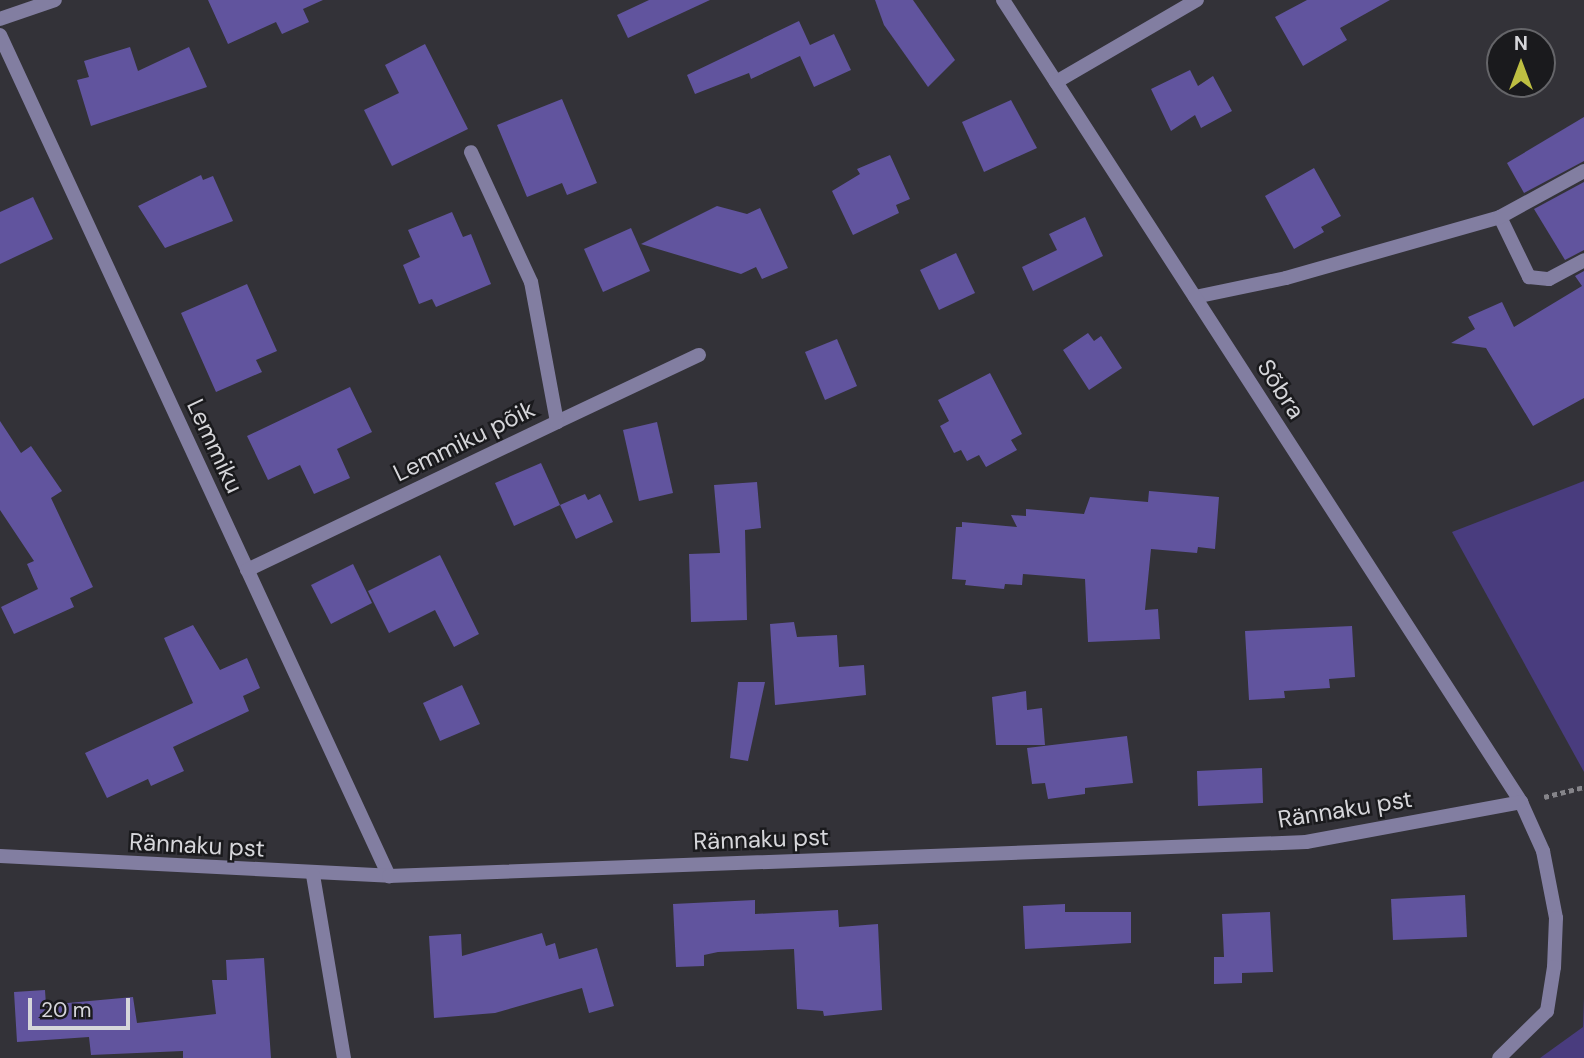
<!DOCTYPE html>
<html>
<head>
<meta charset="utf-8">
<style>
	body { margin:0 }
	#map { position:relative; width:1584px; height:1058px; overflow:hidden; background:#333238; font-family:"DM Sans",sans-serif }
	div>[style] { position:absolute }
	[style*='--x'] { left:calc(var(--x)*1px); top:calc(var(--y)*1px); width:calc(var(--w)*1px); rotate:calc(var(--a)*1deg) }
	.green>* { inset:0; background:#493c7e }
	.building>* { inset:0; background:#61549e }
	.path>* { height:4.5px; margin-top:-2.25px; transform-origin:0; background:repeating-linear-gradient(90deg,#858489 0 5px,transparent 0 8.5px) }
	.lane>* { height:14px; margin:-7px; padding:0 7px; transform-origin:7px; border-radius:7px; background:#827ea1 }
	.street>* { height:14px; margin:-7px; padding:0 7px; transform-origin:7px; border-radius:7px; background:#827ea1 }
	span { translate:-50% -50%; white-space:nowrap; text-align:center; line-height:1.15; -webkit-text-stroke:5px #1a1a1d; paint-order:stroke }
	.street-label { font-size:24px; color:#d6d6da }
	.north { position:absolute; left:1486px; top:28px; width:70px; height:70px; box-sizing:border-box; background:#1a1a1d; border:2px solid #656569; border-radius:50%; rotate:0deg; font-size:19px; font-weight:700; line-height:28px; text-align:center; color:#d6d6da }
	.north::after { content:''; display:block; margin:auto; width:24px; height:32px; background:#bebf42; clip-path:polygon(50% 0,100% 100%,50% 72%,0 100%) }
	.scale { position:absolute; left:28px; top:998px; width:102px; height:32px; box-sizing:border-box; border:4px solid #d6d6da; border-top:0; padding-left:9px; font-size:21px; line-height:24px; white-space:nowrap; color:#d6d6da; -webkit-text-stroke:5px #1a1a1d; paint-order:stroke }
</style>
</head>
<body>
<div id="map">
	<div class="green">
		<div style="clip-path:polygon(1584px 481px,1584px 772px,1452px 532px)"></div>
		<div style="clip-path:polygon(1584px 997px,1584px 1058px,1540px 1058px,1583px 1027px)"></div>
	</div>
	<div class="building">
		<div style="clip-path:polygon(208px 0,323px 0,303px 9px,309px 22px,282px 34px,276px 22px,228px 44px)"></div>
		<div style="clip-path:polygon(649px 0,710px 0,628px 38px,617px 15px)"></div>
		<div style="clip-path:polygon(875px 0,913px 0,955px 60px,928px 87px,884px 25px)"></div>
		<div style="clip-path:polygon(1307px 0,1390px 0,1340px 28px,1347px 40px,1303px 66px,1275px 17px)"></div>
		<div style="clip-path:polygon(799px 21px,810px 45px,834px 34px,851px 70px,814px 87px,800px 56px,751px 79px,749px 73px,695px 94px,687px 75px)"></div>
		<div style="clip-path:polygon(425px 44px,468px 129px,392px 166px,364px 110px,399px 93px,385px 65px)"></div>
		<div style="clip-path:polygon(130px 47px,138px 71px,189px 47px,207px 87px,91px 126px,77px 80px,89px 77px,84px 61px)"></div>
		<div style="clip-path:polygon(1190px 70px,1198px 86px,1213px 76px,1232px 111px,1201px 128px,1195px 115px,1171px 131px,1151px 89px)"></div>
		<div style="clip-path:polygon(562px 99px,597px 183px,567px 195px,562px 183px,527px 197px,497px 125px)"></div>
		<div style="clip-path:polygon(1011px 100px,1037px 148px,984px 172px,962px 122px)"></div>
		<div style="clip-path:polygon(1584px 117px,1584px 161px,1524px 193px,1507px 163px)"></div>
		<div style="clip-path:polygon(890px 155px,910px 199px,896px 205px,899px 213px,853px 235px,832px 191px,860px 174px,857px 169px)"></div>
		<div style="clip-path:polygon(1314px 168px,1341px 216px,1321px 227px,1324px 232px,1294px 249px,1265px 196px)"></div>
		<div style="clip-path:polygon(201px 175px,203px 180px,213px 176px,233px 221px,165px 248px,138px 206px)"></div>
		<div style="clip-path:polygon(1584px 182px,1584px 250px,1565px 260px,1534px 209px)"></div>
		<div style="clip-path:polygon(33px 197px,53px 239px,0 264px,0 212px)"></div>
		<div style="clip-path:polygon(717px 206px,747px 214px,760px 208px,788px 268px,762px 279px,756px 267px,741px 274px,641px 244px)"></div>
		<div style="clip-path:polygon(452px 212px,463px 237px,471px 234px,491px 284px,436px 307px,432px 299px,419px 304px,403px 265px,420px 257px,408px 230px)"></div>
		<div style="clip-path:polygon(1085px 217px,1103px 256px,1033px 291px,1022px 267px,1057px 250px,1049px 234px)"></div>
		<div style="clip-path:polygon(631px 228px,650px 271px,603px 292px,584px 249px)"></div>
		<div style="clip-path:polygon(956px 253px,975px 293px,939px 310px,920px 270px)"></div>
		<div style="clip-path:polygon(1584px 271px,1584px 398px,1533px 426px,1486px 348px,1451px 343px,1475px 329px,1468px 317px,1502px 302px,1514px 327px,1582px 286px,1575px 276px)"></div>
		<div style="clip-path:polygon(247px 284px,277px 351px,256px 360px,262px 372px,216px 392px,181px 313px)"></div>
		<div style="clip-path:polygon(1088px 333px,1094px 341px,1101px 336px,1122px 368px,1089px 390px,1063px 350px)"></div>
		<div style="clip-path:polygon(837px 339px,857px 386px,825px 400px,805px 352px)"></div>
		<div style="clip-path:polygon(990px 373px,1022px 434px,1011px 440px,1017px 450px,986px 467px,979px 455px,967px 461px,961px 450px,954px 453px,940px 426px,949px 421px,938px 400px)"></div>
		<div style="clip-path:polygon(350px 387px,372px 432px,337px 449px,350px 478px,314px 494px,300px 465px,268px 480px,247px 436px)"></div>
		<div style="clip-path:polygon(0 421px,21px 453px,31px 446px,62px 491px,51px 498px,93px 587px,70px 598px,74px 607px,14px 634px,1px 607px,38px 589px,27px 564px,34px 561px,0 510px)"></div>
		<div style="clip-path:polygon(657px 422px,673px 493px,639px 501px,623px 430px)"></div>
		<div style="clip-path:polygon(541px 463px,560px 505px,514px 526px,495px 483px)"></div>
		<div style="clip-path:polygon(757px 482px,761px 528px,745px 530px,747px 620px,691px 622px,689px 554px,720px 553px,714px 485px)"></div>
		<div style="clip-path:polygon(1149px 491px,1219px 497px,1215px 549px,1198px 547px,1197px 553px,1151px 549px,1145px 610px,1158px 609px,1160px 639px,1088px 642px,1085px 579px,1023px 574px,1022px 585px,1005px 584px,1004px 589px,965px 585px,966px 580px,952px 579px,956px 527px,962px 527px,962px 522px,1017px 527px,1011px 515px,1026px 516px,1026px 509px,1084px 514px,1090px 497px,1148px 502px)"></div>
		<div style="clip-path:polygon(585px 494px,588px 500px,600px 494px,613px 522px,576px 539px,560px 505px)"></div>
		<div style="clip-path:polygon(440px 555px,479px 634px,454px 647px,435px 610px,389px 633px,368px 591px)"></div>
		<div style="clip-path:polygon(353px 564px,372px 603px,331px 624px,311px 585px)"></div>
		<div style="clip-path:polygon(794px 622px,797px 637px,837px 635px,839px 667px,864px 665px,866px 695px,775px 705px,770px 624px)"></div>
		<div style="clip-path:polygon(193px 625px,220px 670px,247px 658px,260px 688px,243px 696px,249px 711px,173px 747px,184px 771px,151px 786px,148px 779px,107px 798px,85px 753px,193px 703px,164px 638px)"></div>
		<div style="clip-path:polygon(1352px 626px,1355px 677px,1329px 679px,1330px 688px,1284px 691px,1285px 698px,1249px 700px,1245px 631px)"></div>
		<div style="clip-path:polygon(738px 682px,765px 682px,748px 761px,730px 758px)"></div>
		<div style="clip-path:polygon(462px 685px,480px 724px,440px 741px,423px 703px)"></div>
		<div style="clip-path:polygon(1026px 691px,1027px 710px,1042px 708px,1045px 745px,996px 745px,992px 697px)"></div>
		<div style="clip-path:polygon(1127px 736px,1133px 783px,1085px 788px,1085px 794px,1048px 799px,1045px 783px,1032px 784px,1027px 748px)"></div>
		<div style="clip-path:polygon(1262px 768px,1263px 803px,1198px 806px,1197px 771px)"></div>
		<div style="clip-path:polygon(1465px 895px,1467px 937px,1393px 940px,1391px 899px)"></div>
		<div style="clip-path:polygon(755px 900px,755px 914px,838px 910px,839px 927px,878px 924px,882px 1010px,824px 1016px,823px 1011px,797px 1009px,794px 949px,718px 952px,704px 955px,704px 966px,676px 967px,673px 904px)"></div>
		<div style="clip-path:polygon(1065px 904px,1065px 912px,1131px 912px,1131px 943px,1025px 949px,1023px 906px)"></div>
		<div style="clip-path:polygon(1270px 912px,1273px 972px,1242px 973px,1242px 983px,1214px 984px,1214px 957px,1224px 957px,1222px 914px)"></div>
		<div style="clip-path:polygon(542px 933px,546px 946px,555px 943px,559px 959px,597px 948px,614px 1006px,589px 1013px,582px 988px,495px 1013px,434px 1018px,429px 936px,461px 934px,462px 956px)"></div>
		<div style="clip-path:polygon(264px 958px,271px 1058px,183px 1058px,183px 1051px,91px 1055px,89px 1037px,17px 1042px,14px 992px,45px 990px,46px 1005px,133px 997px,137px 1023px,216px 1014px,212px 980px,227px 980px,226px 960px)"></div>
	</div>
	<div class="path">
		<div style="--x:1544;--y:797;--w:41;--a:-14"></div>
	</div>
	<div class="lane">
		<div style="--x:1500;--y:217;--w:67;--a:64.2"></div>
		<div style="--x:1529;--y:277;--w:20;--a:6"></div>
		<div style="--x:1549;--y:279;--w:40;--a:-28"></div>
		<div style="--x:1195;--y:297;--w:93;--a:-11.8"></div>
		<div style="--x:1286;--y:278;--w:223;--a:-15.9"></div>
		<div style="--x:1500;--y:217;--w:96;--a:-28.7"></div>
		<div style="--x:557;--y:422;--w:157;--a:-25.3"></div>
	</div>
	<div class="street">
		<div style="--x:1003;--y:0;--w:955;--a:57.14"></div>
		<div style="--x:1521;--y:802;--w:54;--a:65.8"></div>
		<div style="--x:1543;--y:851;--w:68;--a:79"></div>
		<div style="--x:1556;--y:918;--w:49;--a:92.3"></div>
		<div style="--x:1554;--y:967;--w:45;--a:99"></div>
		<div style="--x:1547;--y:1011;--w:67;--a:135.6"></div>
		<div style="--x:0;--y:19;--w:58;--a:-19.1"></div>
		<div style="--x:0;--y:35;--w:927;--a:65.18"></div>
		<div style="--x:1056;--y:82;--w:163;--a:-30.2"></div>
		<div style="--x:247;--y:570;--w:344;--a:-25.5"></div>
		<div style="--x:557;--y:422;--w:142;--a:-100.5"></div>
		<div style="--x:531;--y:282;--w:143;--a:-114.8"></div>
		<div style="--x:0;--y:856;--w:390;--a:2.9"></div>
		<div style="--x:389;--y:876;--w:918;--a:-2.12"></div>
		<div style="--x:1306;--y:842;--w:219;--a:-10.5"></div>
		<div style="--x:313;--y:875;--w:186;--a:80.4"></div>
	</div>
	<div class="street-label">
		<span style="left:1281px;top:389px;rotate:57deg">Sõbra</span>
		<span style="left:464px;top:441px;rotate:-26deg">Lemmiku põik</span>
		<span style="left:215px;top:446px;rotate:65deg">Lemmiku</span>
		<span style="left:1345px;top:809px;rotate:-9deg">Rännaku pst</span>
		<span style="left:761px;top:839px;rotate:-2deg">Rännaku pst</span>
		<span style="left:197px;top:845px;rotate:3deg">Rännaku pst</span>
	</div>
	<div class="north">N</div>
	<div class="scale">20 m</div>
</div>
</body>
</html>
